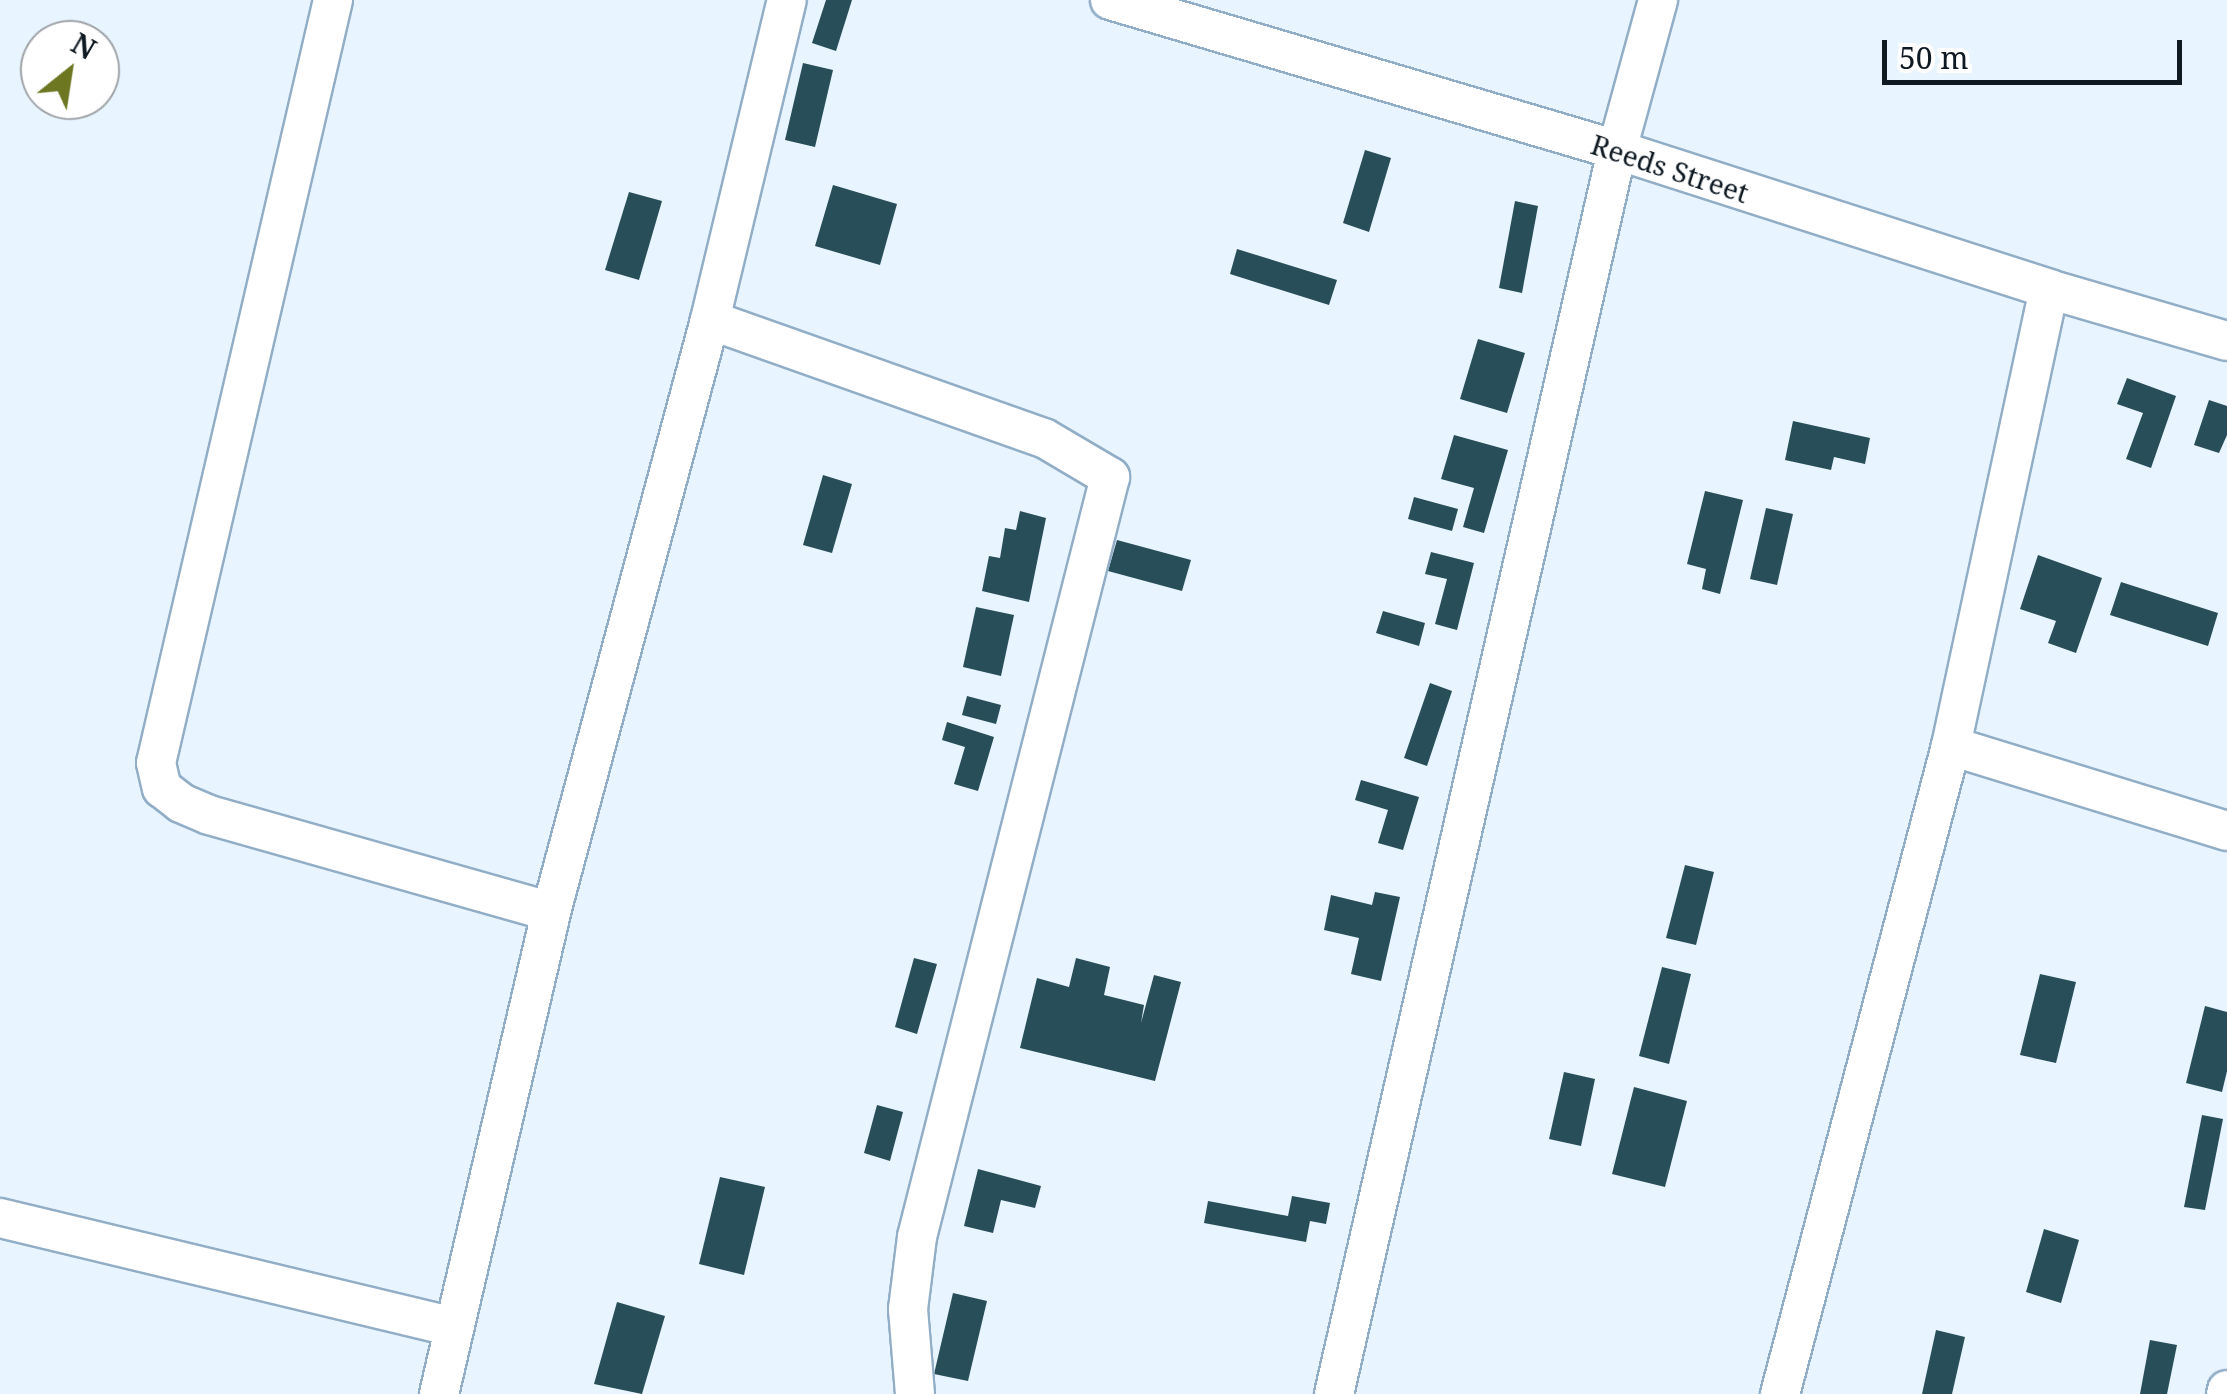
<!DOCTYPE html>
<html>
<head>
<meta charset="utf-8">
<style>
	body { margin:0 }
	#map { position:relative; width:2227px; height:1394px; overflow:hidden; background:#e8f4ff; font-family:"Noto Serif",serif }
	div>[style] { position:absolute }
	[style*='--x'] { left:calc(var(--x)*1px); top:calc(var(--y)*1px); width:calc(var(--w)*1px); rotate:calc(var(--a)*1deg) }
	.building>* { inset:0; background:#274e59 }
	.roads { filter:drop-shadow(2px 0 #92aec7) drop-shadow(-2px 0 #92aec7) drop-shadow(0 2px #92aec7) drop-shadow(0 -2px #92aec7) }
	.minor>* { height:38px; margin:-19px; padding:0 19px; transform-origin:19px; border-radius:19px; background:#fff }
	span { translate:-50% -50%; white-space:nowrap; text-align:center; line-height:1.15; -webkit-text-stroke:10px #fff; paint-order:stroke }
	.street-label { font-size:28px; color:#0e1922 }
	.north { position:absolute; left:20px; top:20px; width:100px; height:100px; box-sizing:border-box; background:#fff; border:2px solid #9fa3a7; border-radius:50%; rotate:30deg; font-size:28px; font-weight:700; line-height:40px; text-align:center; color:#0e1922 }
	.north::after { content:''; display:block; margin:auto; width:35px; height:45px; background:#6d7722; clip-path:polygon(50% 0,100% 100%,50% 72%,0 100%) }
	.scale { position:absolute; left:1882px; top:40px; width:300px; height:45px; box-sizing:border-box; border:5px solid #0e1922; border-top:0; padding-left:12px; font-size:30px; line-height:35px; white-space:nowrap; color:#0e1922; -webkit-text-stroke:8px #fff; paint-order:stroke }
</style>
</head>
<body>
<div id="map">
	<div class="building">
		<div style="clip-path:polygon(826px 0,852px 0,836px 51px,812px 43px)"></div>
		<div style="clip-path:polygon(803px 63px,833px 70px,815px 147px,785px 140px)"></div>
		<div style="clip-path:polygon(1365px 150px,1391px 158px,1369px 232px,1343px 223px)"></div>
		<div style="clip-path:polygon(833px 185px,897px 204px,880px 265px,815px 246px)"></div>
		<div style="clip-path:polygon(629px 192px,662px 201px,639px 280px,605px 270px)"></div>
		<div style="clip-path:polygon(1515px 201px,1538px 206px,1522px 293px,1499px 288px)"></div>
		<div style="clip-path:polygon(1237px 249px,1337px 280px,1329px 305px,1230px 274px)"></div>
		<div style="clip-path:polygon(1478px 339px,1525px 353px,1507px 413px,1460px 399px)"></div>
		<div style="clip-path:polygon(2127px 378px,2176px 396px,2151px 468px,2126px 459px,2143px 413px,2117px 404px)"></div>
		<div style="clip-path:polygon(2209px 400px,2227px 406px,2227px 435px,2219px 453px,2194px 445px)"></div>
		<div style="clip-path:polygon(1793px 421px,1870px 438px,1865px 464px,1834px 457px,1831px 470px,1785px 460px)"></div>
		<div style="clip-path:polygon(1454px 435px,1508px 450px,1484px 533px,1463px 527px,1474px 488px,1441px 479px)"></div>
		<div style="clip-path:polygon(823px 475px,852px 484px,832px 553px,803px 545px)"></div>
		<div style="clip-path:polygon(1705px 491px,1743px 500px,1720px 594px,1702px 589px,1706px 569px,1687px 564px)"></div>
		<div style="clip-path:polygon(1414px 497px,1458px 509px,1452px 531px,1408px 519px)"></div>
		<div style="clip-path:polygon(1766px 508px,1793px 514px,1777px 585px,1750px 579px)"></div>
		<div style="clip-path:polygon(1020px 511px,1046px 518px,1029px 602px,982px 591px,989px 556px,1000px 558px,1005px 528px,1016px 530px)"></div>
		<div style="clip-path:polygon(1117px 540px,1191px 560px,1182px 591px,1108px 571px)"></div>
		<div style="clip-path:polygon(1431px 552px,1474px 563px,1457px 630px,1435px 624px,1447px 579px,1425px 574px)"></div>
		<div style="clip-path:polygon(2038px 555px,2102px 578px,2076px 653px,2048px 643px,2056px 621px,2020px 609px)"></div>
		<div style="clip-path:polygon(2121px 582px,2218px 613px,2208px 646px,2110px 615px)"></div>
		<div style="clip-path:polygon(976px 607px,1014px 615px,1001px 676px,963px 667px)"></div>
		<div style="clip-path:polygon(1383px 611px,1425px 623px,1419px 646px,1376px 633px)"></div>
		<div style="clip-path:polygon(1430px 683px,1452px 691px,1427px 766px,1404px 758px)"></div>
		<div style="clip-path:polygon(967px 696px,1001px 705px,996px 724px,962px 715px)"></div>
		<div style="clip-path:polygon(947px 722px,994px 737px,978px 791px,954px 784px,965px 747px,942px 740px)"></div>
		<div style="clip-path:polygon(1361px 780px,1419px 797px,1403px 850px,1378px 843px,1388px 810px,1355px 800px)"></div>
		<div style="clip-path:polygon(1685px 865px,1714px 872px,1696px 945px,1666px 938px)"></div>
		<div style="clip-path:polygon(1375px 892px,1400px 897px,1381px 981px,1351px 974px,1359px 938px,1324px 930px,1331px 895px,1372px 905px)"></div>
		<div style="clip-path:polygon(914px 958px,937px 964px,917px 1034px,895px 1027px)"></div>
		<div style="clip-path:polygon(1076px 958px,1110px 967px,1104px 995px,1144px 1005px,1141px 1023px,1154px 975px,1181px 982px,1155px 1081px,1020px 1048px,1037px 978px,1069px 987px)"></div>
		<div style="clip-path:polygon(1662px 967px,1691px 974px,1669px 1064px,1639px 1056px)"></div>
		<div style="clip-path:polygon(2040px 974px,2076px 982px,2056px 1063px,2020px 1055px)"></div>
		<div style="clip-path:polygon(2205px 1006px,2227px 1012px,2227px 1071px,2222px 1092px,2186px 1083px)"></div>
		<div style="clip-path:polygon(1564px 1072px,1595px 1079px,1581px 1146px,1549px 1139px)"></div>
		<div style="clip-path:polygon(1634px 1087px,1687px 1101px,1665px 1187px,1612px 1174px)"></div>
		<div style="clip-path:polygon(877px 1105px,903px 1112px,890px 1161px,864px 1153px)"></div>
		<div style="clip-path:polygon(2202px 1115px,2223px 1119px,2205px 1210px,2184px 1207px)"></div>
		<div style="clip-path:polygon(978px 1169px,1041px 1186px,1035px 1208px,1001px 1200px,993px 1233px,964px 1226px)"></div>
		<div style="clip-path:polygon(720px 1177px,765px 1187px,744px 1275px,699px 1264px)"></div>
		<div style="clip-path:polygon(1292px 1196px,1330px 1203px,1326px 1224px,1310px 1221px,1306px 1242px,1204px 1223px,1208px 1201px,1288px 1216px)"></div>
		<div style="clip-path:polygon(2044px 1229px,2079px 1240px,2061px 1303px,2026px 1292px)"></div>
		<div style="clip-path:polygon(953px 1293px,987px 1301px,968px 1381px,934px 1374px)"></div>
		<div style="clip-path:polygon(617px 1302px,665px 1316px,642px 1394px,594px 1384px)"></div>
		<div style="clip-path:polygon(1936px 1330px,1965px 1337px,1952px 1394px,1922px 1394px)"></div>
		<div style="clip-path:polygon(2150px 1340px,2177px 1345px,2167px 1394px,2140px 1394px)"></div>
	</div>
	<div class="roads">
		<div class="minor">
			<div style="--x:333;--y:0;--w:783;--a:103.06"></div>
			<div style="--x:156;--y:763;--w:26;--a:77"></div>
			<div style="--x:162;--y:788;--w:24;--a:38"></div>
			<div style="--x:181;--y:803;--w:30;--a:23"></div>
			<div style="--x:209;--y:815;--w:355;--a:15.8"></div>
			<div style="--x:1110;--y:0;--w:529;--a:16.48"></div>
			<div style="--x:1617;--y:150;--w:454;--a:17.8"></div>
			<div style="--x:2049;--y:289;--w:185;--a:16.3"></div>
			<div style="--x:710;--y:320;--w:354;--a:19.5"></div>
			<div style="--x:1044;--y:438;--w:77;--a:30.6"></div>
			<div style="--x:1110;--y:477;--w:784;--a:104.25"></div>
			<div style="--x:917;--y:1237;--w:73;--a:97.1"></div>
			<div style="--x:908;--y:1309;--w:85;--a:85.3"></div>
			<div style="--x:1951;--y:746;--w:289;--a:17.1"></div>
			<div style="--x:0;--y:1218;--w:466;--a:13.5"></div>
			<div style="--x:439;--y:1394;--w:495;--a:-76.9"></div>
			<div style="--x:551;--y:912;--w:613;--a:-74.97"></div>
			<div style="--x:710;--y:320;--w:329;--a:-76.5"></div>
			<div style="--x:1334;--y:1394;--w:1276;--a:-77.18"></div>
			<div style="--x:1617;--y:150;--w:156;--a:-74.7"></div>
			<div style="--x:1780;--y:1394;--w:670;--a:-75.22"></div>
			<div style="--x:1951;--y:746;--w:467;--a:-77.9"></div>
			<div style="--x:2226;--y:1394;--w:4;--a:-76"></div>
		</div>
	</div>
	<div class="street-label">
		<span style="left:1670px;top:168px;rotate:18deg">Reeds Street</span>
	</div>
	<div class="north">N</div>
	<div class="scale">50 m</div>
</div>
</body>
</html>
